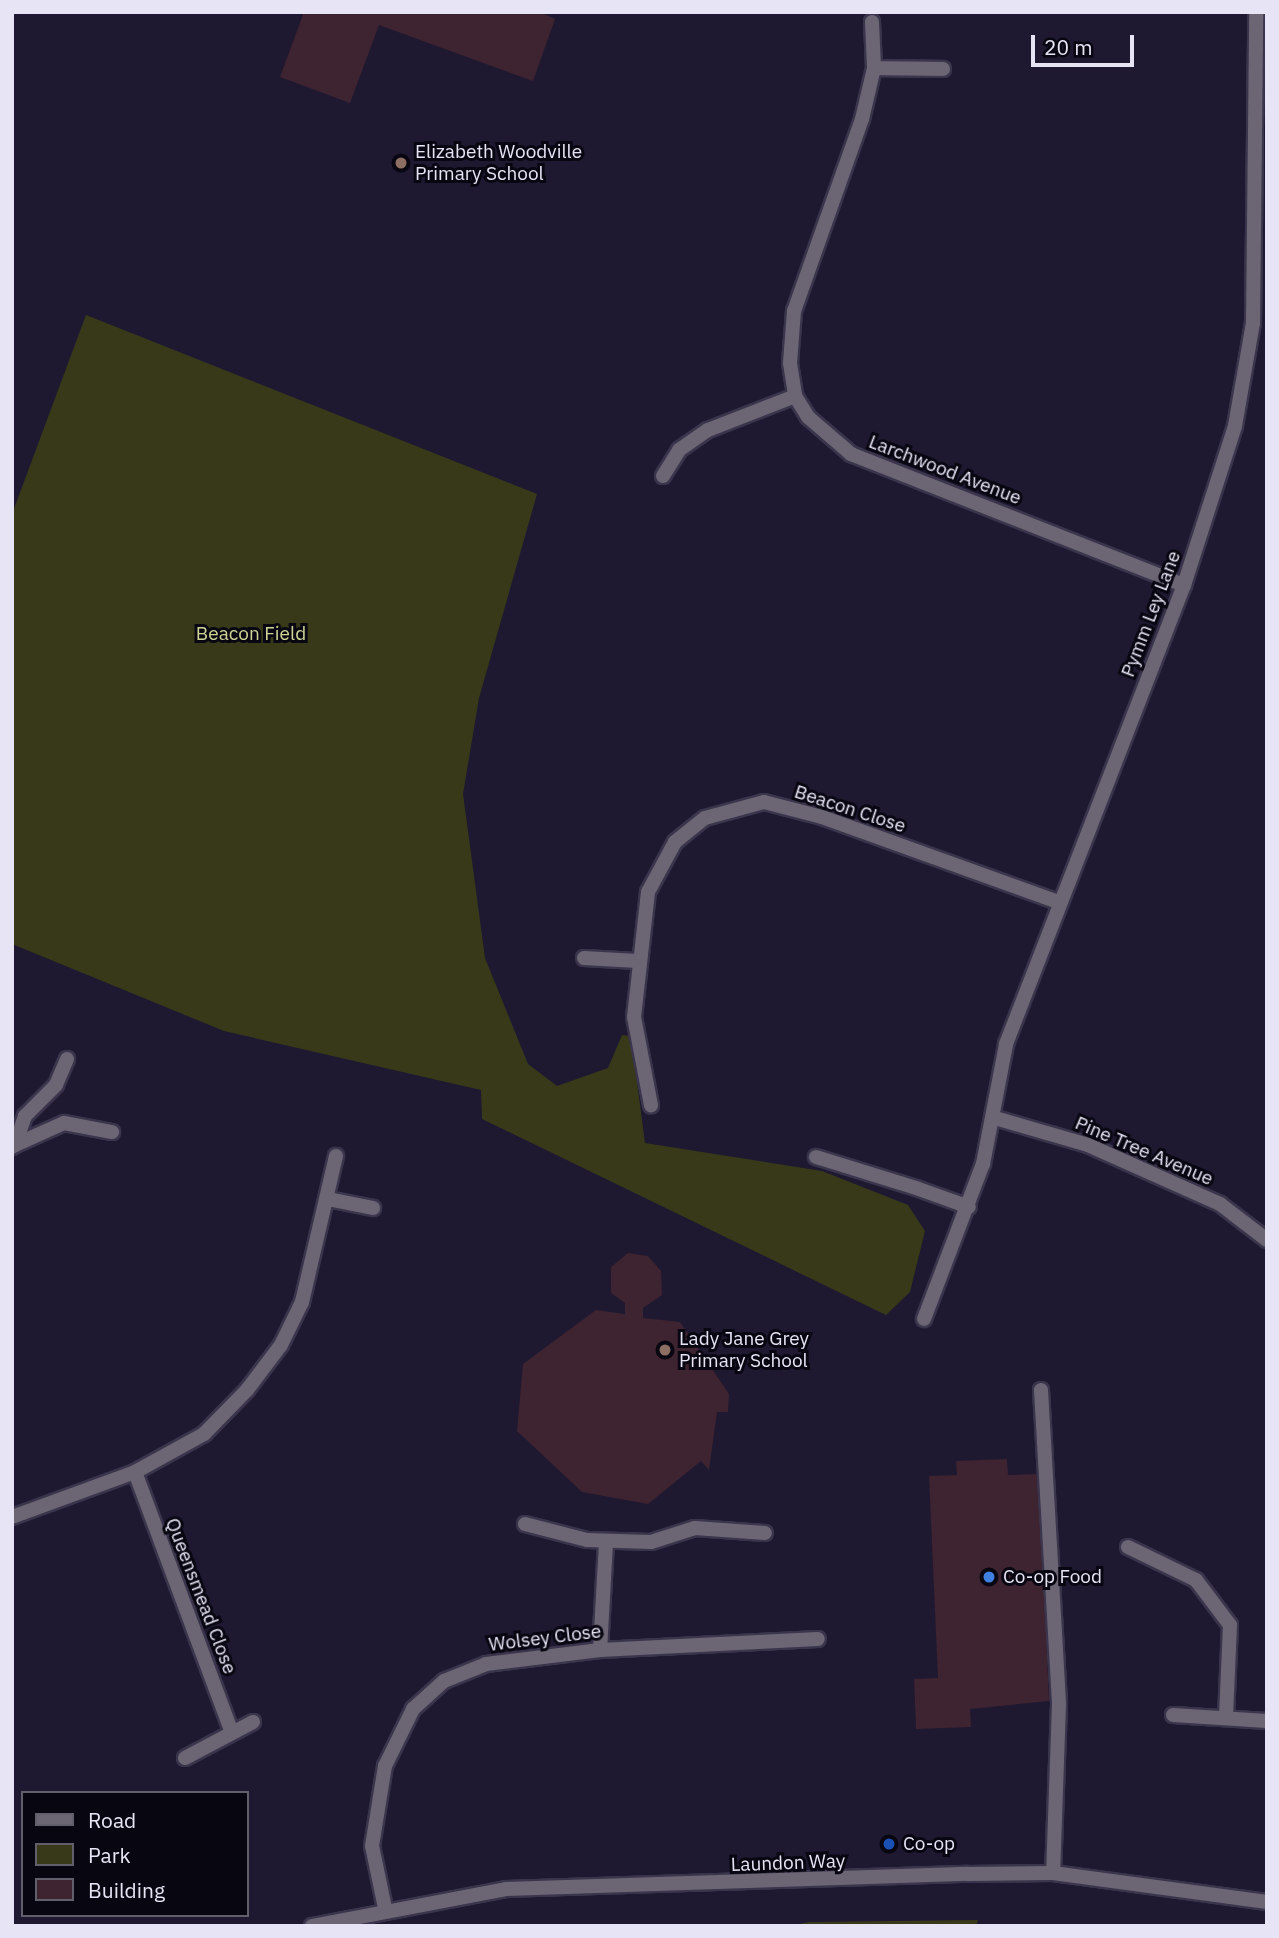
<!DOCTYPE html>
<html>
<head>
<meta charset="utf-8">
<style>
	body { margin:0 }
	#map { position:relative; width:1279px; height:1938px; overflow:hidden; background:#1e1931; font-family:"IBM Plex Sans",sans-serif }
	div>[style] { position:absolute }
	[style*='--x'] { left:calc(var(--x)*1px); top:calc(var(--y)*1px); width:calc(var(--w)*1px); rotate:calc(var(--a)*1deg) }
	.green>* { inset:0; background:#373918 }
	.building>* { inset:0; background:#3e2330 }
	.roads { filter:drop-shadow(2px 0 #3a354c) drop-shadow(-2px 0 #3a354c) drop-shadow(0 2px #3a354c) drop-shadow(0 -2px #3a354c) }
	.service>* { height:14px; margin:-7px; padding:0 7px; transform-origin:7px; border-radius:7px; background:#6c6674 }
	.minor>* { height:14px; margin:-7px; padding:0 7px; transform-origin:7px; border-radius:7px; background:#6c6674 }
	.dots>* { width:19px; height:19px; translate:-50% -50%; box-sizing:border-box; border:4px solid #080610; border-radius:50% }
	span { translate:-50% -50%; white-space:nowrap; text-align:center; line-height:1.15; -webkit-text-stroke:6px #080610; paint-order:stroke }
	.poi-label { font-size:19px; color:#e6e4f5 }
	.left { translate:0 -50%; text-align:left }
	.street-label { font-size:19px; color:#e6e4f5 }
	.park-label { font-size:19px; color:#cfd495 }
	.frame { position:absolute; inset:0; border:14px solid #e6e4f5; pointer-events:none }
	.legend { position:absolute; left:21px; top:1791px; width:228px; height:126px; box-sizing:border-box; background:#080610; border:2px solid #615f6c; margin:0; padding:9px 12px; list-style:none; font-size:21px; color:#e6e4f5 }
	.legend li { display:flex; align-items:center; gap:14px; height:35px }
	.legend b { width:35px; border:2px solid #615f6c }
	.scale { position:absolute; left:1031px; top:35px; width:103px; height:32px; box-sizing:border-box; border:4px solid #e6e4f5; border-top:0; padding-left:9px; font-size:21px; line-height:24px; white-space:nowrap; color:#e6e4f5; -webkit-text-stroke:5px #080610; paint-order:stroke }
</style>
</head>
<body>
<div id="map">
	<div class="green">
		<div style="clip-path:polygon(86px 315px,537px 494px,479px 698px,463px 794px,485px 958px,528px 1064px,557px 1086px,608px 1068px,622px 1035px,631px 1036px,645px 1143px,822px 1171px,908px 1205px,925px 1231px,910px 1292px,886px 1315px,482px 1119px,481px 1090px,224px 1031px,12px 944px,12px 514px)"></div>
		<div style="clip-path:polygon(978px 1920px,976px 1926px,790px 1926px,809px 1922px)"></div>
	</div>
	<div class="building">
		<div style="clip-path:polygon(304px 12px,540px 12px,555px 19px,533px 81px,379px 25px,350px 103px,280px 77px)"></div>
		<div style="clip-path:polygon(628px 1253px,648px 1256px,661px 1271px,662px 1295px,643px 1308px,643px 1318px,680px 1322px,729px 1394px,728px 1412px,717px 1412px,709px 1470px,701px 1461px,648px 1504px,582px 1492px,517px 1431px,523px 1364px,596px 1310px,625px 1314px,625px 1303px,611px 1293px,611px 1267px)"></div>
		<div style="clip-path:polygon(1007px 1459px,1008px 1475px,1039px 1474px,1049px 1701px,970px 1709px,971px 1727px,916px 1729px,914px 1679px,938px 1678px,929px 1476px,957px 1475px,956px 1461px)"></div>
	</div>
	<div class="roads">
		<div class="service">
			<div style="--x:663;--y:476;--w:31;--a:-58"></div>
			<div style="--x:679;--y:450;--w:35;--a:-35"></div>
			<div style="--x:708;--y:430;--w:93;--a:-21.3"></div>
			<div style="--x:634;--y:1017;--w:90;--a:79.1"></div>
			<div style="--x:67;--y:1059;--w:28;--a:113"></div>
			<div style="--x:56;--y:1085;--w:44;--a:135"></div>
			<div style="--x:25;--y:1116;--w:31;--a:109"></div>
			<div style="--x:15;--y:1145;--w:54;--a:-24.2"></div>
			<div style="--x:64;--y:1123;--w:49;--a:10.6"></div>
			<div style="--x:816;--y:1157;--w:105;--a:17.2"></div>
			<div style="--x:1041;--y:1390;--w:315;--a:86.7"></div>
			<div style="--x:1059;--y:1704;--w:169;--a:92"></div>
			<div style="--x:525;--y:1524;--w:64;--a:14.5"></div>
			<div style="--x:587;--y:1540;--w:64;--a:1.8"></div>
			<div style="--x:651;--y:1542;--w:46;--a:-17.7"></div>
			<div style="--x:695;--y:1528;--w:70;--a:4.1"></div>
			<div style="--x:1128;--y:1547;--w:76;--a:25.9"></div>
			<div style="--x:1196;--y:1580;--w:56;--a:52.9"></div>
			<div style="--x:1230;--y:1625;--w:93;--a:92.5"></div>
			<div style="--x:600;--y:1650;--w:109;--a:-86.8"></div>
		</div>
		<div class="minor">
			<div style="--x:872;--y:22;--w:46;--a:87.5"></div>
			<div style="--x:874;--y:68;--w:52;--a:103.2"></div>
			<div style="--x:862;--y:119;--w:204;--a:109.5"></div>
			<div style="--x:794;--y:311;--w:52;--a:94.4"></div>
			<div style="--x:790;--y:363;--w:33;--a:81"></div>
			<div style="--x:795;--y:396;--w:25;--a:58"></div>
			<div style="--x:808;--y:417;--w:57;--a:40.7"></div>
			<div style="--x:851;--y:454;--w:358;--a:21.5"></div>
			<div style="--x:874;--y:68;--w:69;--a:0.8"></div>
			<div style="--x:584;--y:958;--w:53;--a:3.2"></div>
			<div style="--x:634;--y:1017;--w:126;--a:-83.6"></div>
			<div style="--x:648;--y:892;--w:57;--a:-61.6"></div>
			<div style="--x:675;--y:842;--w:38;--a:-39"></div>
			<div style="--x:705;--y:818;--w:61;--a:-15.2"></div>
			<div style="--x:764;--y:802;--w:60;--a:14.5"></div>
			<div style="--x:822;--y:817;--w:251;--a:19.8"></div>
			<div style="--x:995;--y:1118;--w:97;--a:16.2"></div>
			<div style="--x:1088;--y:1145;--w:145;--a:24.1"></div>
			<div style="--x:1220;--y:1204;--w:59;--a:37.5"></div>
			<div style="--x:12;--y:1147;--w:4;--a:-34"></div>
			<div style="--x:916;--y:1188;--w:56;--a:19.7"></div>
			<div style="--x:328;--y:1199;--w:46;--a:11.3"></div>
			<div style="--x:924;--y:1319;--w:166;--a:-69.2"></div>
			<div style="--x:983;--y:1164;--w:122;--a:-79.1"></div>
			<div style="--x:1006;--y:1044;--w:492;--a:-68.8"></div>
			<div style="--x:1184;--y:585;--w:167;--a:-72.2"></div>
			<div style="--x:1235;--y:426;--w:105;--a:-80.1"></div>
			<div style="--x:1253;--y:323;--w:311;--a:-89.4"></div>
			<div style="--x:135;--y:1472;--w:278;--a:69.6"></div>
			<div style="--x:12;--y:1517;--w:131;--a:-20.1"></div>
			<div style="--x:135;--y:1472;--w:79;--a:-28.8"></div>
			<div style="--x:204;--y:1434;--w:62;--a:-45.7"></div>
			<div style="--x:247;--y:1390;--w:56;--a:-52.9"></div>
			<div style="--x:281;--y:1345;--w:48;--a:-64"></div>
			<div style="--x:302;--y:1302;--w:150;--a:-76.9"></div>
			<div style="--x:1173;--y:1715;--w:94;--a:3.7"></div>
			<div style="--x:185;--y:1758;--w:77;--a:-27.9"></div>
			<div style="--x:385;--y:1908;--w:63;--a:-101.8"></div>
			<div style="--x:372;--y:1846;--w:81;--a:-80.8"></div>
			<div style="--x:385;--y:1766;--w:64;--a:-63.8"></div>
			<div style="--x:413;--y:1709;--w:42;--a:-42.1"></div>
			<div style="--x:444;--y:1681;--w:45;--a:-22"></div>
			<div style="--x:486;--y:1664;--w:115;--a:-7"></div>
			<div style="--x:600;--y:1650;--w:218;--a:-2.9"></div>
			<div style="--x:312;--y:1926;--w:197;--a:-10.8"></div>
			<div style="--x:506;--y:1889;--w:462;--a:-1.9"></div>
			<div style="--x:968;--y:1874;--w:85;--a:-0.7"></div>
			<div style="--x:1053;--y:1873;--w:216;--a:7.7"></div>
		</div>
	</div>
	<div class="dots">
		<div style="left:401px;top:163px;background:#8d6e63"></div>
		<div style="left:665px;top:1350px;background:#8d6e63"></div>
		<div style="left:989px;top:1577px;background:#3f7fe0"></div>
		<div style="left:889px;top:1844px;background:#1a4fb4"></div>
	</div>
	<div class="poi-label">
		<span class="left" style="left:415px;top:163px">Elizabeth Woodville<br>Primary School</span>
		<span class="left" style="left:679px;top:1350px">Lady Jane Grey<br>Primary School</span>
		<span class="left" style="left:1003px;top:1577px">Co-op Food</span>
		<span class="left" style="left:903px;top:1844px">Co-op</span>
	</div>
	<div class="street-label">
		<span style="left:945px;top:470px;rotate:21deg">Larchwood Avenue</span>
		<span style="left:1151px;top:614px;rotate:-69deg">Pymm Ley Lane</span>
		<span style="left:850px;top:809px;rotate:18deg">Beacon Close</span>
		<span style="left:1144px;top:1151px;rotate:23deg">Pine Tree Avenue</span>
		<span style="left:201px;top:1596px;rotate:69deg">Queensmead Close</span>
		<span style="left:545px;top:1638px;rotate:-7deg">Wolsey Close</span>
		<span style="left:788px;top:1863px;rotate:-2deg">Laundon Way</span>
	</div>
	<div class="park-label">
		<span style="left:251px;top:634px">Beacon Field</span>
	</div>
	<div class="frame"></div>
	<ul class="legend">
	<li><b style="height:9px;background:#6c6674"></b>Road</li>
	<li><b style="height:19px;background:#373918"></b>Park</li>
	<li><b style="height:19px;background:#3e2330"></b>Building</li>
	</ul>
	<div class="scale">20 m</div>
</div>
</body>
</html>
